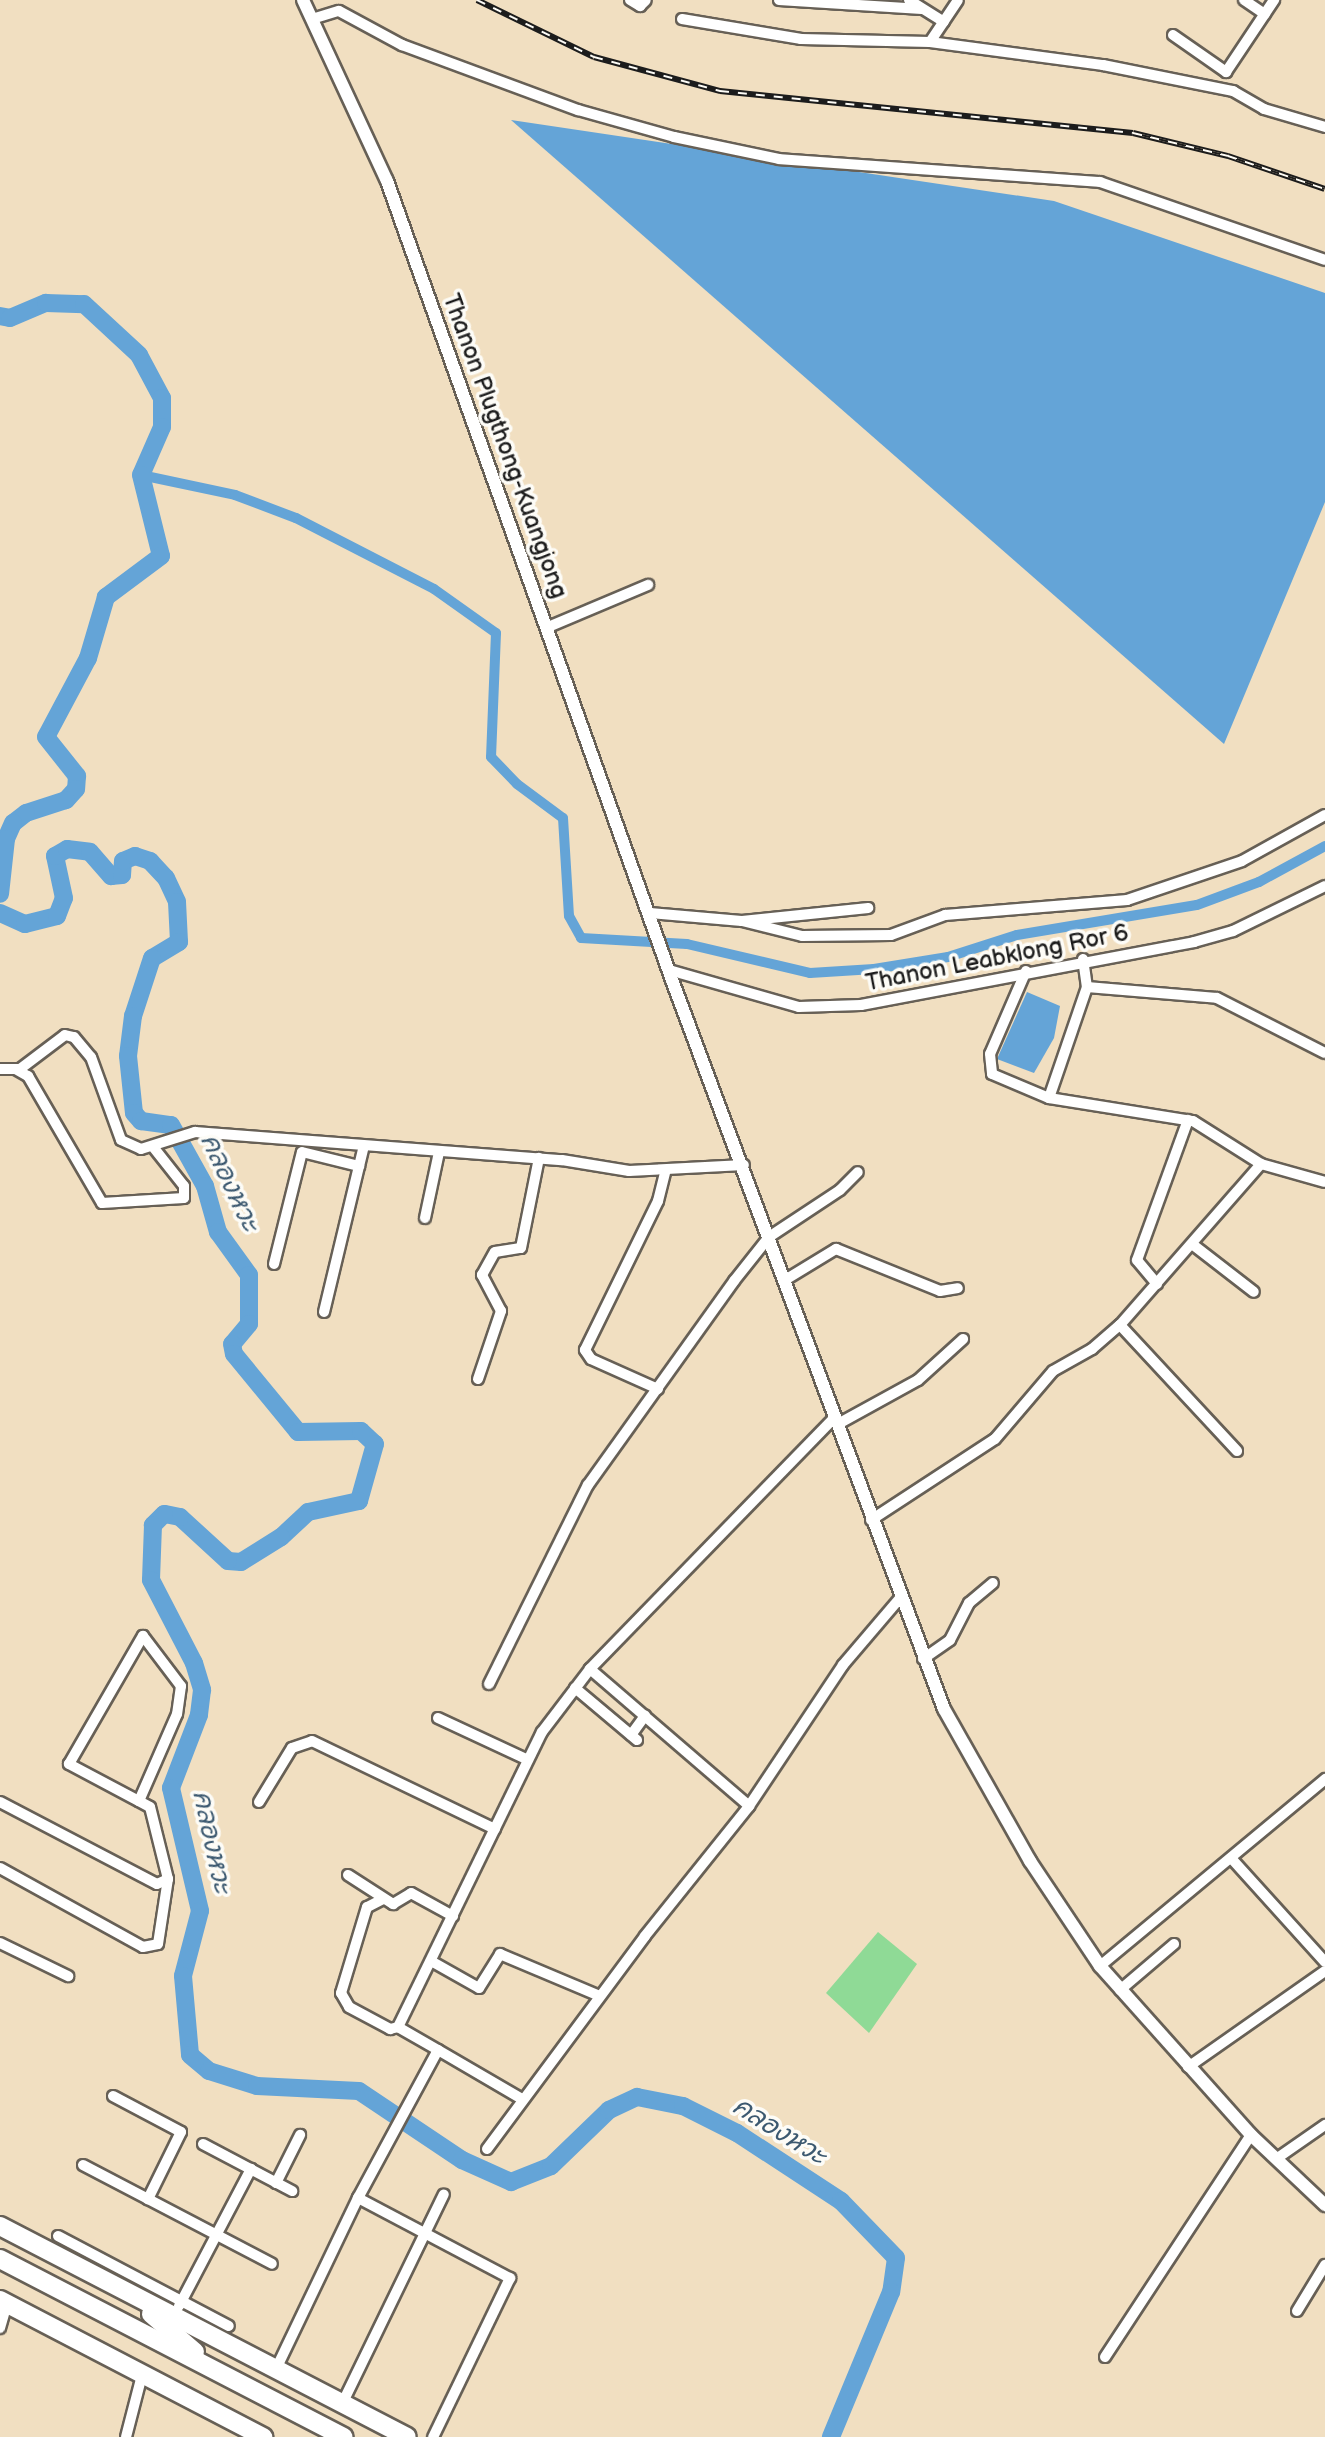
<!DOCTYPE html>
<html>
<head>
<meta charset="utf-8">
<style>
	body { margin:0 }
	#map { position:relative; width:1325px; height:2437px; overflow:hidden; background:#f1dfc1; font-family:"Balsamiq Sans","Playpen Sans Thai",sans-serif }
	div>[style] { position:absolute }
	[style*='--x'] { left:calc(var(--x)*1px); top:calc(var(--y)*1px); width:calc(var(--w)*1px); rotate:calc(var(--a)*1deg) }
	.green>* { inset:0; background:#8fda96 }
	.water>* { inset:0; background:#64a4d7 }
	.canal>* { height:10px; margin:-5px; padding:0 5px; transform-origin:5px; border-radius:5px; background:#64a4d7 }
	.river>* { height:18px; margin:-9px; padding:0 9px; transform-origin:9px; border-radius:9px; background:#64a4d7 }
	.roads { filter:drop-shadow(2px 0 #676056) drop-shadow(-2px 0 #676056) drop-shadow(0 2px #676056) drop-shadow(0 -2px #676056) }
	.minor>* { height:10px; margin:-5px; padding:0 5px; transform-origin:5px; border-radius:5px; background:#fff }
	.tertiary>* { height:12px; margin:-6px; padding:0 6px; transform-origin:6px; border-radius:6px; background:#fff }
	.trunk>* { height:18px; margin:-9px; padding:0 9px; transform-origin:9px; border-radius:9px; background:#fff }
	.rail>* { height:6px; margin-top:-3px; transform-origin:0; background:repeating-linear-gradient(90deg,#fdfcf7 0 9px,#1c1c1c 0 18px); box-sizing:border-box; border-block:2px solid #1c1c1c }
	span { translate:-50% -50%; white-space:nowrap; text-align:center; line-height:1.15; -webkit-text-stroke:7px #fdfcf7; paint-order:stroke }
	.street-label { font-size:24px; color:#1c1c1c }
	.water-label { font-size:26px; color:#3c5970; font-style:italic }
</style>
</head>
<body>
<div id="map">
	<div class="green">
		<div style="clip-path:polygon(878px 1932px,917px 1964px,869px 2033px,826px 1993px)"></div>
	</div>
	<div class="water">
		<div style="clip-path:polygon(511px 120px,1054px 201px,1325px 293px,1325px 502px,1224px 744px)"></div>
		<div style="clip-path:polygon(1027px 992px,1060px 1006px,1054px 1038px,1034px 1073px,997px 1059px)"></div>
	</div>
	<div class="canal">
		<div style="--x:141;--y:475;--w:96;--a:12"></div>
		<div style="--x:235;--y:495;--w:65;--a:20.7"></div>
		<div style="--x:296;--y:518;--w:155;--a:27.2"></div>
		<div style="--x:434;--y:589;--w:76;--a:35.4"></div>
		<div style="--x:496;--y:633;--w:124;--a:92.3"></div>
		<div style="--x:491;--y:757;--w:37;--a:46"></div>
		<div style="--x:517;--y:784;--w:57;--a:36.5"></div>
		<div style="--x:563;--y:818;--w:98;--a:86.5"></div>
		<div style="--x:569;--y:916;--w:25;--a:61"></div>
		<div style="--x:581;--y:938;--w:106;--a:3.2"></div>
		<div style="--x:687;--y:944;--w:126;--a:13.3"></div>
		<div style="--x:810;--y:973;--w:64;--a:-3.6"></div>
		<div style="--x:874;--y:969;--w:75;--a:-9.2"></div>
		<div style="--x:948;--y:957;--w:72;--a:-17.7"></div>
		<div style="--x:1017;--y:935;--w:182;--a:-9.5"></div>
		<div style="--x:1197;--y:905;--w:66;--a:-20.4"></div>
		<div style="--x:1259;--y:882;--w:75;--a:-28.6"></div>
	</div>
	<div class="river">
		<div style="--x:0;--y:316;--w:10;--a:11"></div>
		<div style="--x:10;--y:318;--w:39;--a:-23"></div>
		<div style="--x:46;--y:303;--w:38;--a:2"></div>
		<div style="--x:84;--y:304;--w:75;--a:42.8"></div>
		<div style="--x:139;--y:355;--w:49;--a:61.9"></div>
		<div style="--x:162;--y:398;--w:29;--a:90"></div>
		<div style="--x:162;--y:427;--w:52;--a:113.6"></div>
		<div style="--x:141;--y:475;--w:83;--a:76.1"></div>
		<div style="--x:161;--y:556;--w:69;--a:143.3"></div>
		<div style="--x:106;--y:597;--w:64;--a:106.4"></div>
		<div style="--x:88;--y:658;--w:89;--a:118"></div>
		<div style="--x:46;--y:737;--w:50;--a:51.5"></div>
		<div style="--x:77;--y:776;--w:13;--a:94"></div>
		<div style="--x:76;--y:789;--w:15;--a:132"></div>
		<div style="--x:66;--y:800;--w:42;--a:162"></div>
		<div style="--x:26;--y:813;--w:16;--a:142"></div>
		<div style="--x:13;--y:823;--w:17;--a:114"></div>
		<div style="--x:6;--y:839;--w:55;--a:96.2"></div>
		<div style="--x:0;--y:913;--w:27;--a:24"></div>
		<div style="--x:25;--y:924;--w:33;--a:-14"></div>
		<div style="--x:57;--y:916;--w:19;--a:-69"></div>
		<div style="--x:64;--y:898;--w:43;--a:-102.1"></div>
		<div style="--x:55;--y:856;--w:14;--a:-30"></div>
		<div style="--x:67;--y:849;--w:23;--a:7"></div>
		<div style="--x:90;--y:852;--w:32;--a:49"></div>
		<div style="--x:111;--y:876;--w:11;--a:-5"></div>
		<div style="--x:122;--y:875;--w:14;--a:-86"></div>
		<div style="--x:123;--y:861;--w:13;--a:-23"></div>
		<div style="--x:135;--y:856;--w:16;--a:18"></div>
		<div style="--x:150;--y:861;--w:23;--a:47"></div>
		<div style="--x:166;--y:878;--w:26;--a:65"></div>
		<div style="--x:177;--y:902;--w:40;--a:87.1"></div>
		<div style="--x:179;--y:942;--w:31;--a:149"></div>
		<div style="--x:152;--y:958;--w:61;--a:108.1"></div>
		<div style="--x:133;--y:1016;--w:40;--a:97.1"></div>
		<div style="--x:128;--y:1056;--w:57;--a:84"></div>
		<div style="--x:134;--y:1113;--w:11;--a:49"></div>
		<div style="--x:141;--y:1121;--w:30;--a:8"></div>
		<div style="--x:171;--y:1125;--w:70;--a:60.9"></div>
		<div style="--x:205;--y:1186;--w:48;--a:74.2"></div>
		<div style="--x:218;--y:1232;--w:53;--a:54.2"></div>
		<div style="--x:249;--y:1275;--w:49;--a:90"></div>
		<div style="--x:249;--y:1324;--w:26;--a:130"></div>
		<div style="--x:232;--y:1344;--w:10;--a:79"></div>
		<div style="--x:234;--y:1354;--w:101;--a:50.6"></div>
		<div style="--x:298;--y:1432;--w:63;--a:-0.9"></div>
		<div style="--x:361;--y:1431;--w:19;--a:43"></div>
		<div style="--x:375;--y:1444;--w:59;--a:105.7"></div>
		<div style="--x:359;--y:1501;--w:52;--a:167.8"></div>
		<div style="--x:308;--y:1512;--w:37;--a:137"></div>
		<div style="--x:281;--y:1537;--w:47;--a:148"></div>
		<div style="--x:241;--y:1562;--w:13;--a:-176"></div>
		<div style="--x:228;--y:1561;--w:65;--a:-137.5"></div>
		<div style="--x:180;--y:1517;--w:16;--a:-169"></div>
		<div style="--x:164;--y:1514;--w:16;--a:135"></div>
		<div style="--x:153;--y:1525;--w:55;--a:92.1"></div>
		<div style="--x:151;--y:1580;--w:93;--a:62.6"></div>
		<div style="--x:194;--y:1663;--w:28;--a:73"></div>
		<div style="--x:202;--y:1690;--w:25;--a:97"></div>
		<div style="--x:199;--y:1715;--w:78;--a:111"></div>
		<div style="--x:171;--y:1788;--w:126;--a:76.7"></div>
		<div style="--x:200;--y:1911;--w:67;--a:104.7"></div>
		<div style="--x:183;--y:1976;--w:79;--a:84.9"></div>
		<div style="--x:190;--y:2055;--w:25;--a:40"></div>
		<div style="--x:209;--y:2071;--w:50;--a:17.4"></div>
		<div style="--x:257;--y:2086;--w:102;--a:2.8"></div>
		<div style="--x:359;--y:2091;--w:124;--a:33.8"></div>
		<div style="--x:462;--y:2160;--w:54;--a:24.2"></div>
		<div style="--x:511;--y:2182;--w:43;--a:-21.8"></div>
		<div style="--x:551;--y:2166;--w:81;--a:-44"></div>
		<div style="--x:609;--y:2110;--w:31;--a:-25"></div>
		<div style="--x:637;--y:2097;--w:47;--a:11.1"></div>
		<div style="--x:683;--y:2106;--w:60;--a:26.6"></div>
		<div style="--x:737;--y:2133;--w:124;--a:33.2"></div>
		<div style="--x:841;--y:2201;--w:79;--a:46"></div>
		<div style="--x:896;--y:2258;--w:34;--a:98"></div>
		<div style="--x:891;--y:2292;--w:157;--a:112.5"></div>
	</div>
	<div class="roads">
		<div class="minor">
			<div style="--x:630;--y:0;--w:12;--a:31"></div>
			<div style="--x:640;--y:6;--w:8;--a:-45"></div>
			<div style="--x:779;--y:0;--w:143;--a:3.6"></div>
			<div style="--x:909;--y:0;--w:41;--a:32.2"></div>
			<div style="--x:1244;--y:0;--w:25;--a:34"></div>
			<div style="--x:312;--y:19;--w:28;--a:-17"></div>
			<div style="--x:339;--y:11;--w:72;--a:28.4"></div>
			<div style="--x:402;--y:45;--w:188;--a:20.3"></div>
			<div style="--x:578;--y:110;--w:100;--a:15.7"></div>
			<div style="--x:674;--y:137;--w:107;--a:11.8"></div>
			<div style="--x:779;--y:159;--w:322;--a:4.1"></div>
			<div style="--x:1100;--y:182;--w:238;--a:19.1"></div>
			<div style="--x:682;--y:19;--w:121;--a:9.5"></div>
			<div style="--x:801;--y:39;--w:129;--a:1.3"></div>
			<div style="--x:930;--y:42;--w:175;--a:7.6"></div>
			<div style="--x:1103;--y:65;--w:133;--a:11.3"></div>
			<div style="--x:1233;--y:91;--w:36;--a:30"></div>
			<div style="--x:1264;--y:109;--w:64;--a:16.4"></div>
			<div style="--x:1173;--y:35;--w:65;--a:34.9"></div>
			<div style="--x:1226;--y:72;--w:87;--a:-56.3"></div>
			<div style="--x:930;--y:42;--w:50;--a:-56.3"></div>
			<div style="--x:546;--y:628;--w:111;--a:-22.9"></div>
			<div style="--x:650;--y:913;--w:92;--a:5"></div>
			<div style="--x:742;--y:921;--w:127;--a:-5.9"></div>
			<div style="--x:742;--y:921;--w:62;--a:14"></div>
			<div style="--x:802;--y:936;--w:89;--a:-0.6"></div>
			<div style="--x:891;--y:935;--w:58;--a:-20.3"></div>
			<div style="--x:945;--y:915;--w:183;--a:-4.7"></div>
			<div style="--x:1127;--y:900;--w:121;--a:-18.7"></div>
			<div style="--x:1242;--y:861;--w:95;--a:-29"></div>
			<div style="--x:1083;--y:959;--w:28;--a:82"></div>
			<div style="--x:1087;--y:987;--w:130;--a:4.8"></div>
			<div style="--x:1217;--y:998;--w:121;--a:27"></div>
			<div style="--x:669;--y:970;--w:135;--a:15.9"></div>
			<div style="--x:799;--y:1007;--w:62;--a:-1.8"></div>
			<div style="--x:861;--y:1005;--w:339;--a:-10.7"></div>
			<div style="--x:1194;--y:942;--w:41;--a:-15.8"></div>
			<div style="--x:1233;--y:931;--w:102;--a:-26.1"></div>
			<div style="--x:1026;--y:971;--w:90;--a:113.4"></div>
			<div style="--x:990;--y:1054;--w:20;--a:84"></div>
			<div style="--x:992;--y:1074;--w:62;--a:22.8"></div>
			<div style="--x:1049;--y:1098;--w:146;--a:9.1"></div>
			<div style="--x:1193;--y:1121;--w:80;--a:32.3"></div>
			<div style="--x:1261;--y:1164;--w:66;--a:15.7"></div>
			<div style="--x:0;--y:1069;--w:20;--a:0"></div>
			<div style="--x:20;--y:1069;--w:56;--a:-37.1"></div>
			<div style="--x:65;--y:1035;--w:9;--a:13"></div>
			<div style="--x:74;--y:1037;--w:26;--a:50"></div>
			<div style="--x:91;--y:1057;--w:88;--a:70.1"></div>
			<div style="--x:121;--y:1140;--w:22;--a:24"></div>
			<div style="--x:141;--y:1149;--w:57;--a:-17.5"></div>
			<div style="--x:195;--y:1132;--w:368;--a:4.4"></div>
			<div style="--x:562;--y:1160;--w:68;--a:9.3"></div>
			<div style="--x:629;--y:1171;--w:115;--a:-3"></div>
			<div style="--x:17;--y:1070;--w:13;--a:29"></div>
			<div style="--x:28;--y:1076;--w:147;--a:59.8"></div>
			<div style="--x:102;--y:1203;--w:82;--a:-3.5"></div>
			<div style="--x:184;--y:1198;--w:12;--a:-90"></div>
			<div style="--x:184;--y:1186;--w:48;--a:-128.3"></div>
			<div style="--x:1049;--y:1098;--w:117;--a:-71.1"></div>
			<div style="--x:425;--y:1218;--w:67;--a:-78"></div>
			<div style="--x:1192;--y:1244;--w:78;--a:37.7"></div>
			<div style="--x:274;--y:1264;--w:115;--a:-76"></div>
			<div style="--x:302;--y:1152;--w:59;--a:13.8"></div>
			<div style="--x:785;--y:1280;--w:60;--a:-31.3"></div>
			<div style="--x:836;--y:1249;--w:112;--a:22"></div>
			<div style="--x:940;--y:1291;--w:18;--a:-9"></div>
			<div style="--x:1157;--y:1284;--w:31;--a:-130"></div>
			<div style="--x:1137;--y:1260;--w:149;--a:-70"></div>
			<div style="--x:324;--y:1312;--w:171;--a:-76.5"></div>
			<div style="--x:1120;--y:1325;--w:172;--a:47.1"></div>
			<div style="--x:478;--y:1379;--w:72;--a:-71.3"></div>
			<div style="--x:501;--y:1311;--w:41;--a:-117.8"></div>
			<div style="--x:482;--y:1275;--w:26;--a:-61"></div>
			<div style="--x:495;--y:1252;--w:26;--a:-9"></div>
			<div style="--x:521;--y:1248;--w:92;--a:-78.7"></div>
			<div style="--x:658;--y:1389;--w:73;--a:-155.9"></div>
			<div style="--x:591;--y:1359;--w:11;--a:-124"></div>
			<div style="--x:585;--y:1350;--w:166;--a:-63.9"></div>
			<div style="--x:658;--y:1201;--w:32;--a:-76"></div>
			<div style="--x:838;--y:1424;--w:91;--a:-28.8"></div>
			<div style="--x:918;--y:1380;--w:61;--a:-42.3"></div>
			<div style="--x:871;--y:1520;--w:148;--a:-33.2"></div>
			<div style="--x:995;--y:1439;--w:89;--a:-49.5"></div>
			<div style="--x:1053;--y:1371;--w:45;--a:-29.4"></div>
			<div style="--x:1092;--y:1349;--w:37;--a:-41"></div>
			<div style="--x:1120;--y:1325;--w:214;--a:-48.8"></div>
			<div style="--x:923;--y:1659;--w:33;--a:-35"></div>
			<div style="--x:950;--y:1640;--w:42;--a:-62.8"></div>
			<div style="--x:969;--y:1603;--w:31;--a:-40"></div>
			<div style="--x:590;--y:1669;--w:210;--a:40.7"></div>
			<div style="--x:489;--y:1684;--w:222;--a:-63.6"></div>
			<div style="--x:588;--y:1485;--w:251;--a:-54.4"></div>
			<div style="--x:734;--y:1281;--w:56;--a:-51.5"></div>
			<div style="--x:769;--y:1237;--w:85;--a:-33.5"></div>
			<div style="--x:840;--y:1190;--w:25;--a:-45"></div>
			<div style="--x:575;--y:1688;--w:81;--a:40"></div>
			<div style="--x:438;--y:1718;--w:99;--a:25"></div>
			<div style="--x:631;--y:1735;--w:24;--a:-54"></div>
			<div style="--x:0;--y:1802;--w:177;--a:27.6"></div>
			<div style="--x:157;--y:1884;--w:12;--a:-24"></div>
			<div style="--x:168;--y:1879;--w:74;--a:-104"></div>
			<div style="--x:150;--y:1807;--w:92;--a:-152"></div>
			<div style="--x:69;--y:1764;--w:148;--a:-60"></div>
			<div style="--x:143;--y:1636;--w:63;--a:52.8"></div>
			<div style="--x:181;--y:1686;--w:28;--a:98"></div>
			<div style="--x:177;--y:1714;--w:95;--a:113.6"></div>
			<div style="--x:259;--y:1802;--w:63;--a:-58.6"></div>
			<div style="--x:292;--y:1748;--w:21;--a:-19"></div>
			<div style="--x:312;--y:1741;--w:203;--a:25.7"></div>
			<div style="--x:1231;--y:1858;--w:140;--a:47.9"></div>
			<div style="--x:0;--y:1868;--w:163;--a:28.9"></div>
			<div style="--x:143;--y:1947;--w:15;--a:-11"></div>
			<div style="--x:158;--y:1944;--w:66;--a:-81.3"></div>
			<div style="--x:348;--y:1875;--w:54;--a:32.8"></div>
			<div style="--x:393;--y:1904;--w:21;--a:-31"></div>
			<div style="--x:411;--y:1893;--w:48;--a:28.7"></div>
			<div style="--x:383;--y:1899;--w:18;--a:153"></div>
			<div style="--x:367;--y:1907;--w:90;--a:106.8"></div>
			<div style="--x:341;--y:1993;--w:16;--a:60"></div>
			<div style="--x:349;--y:2007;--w:47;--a:28.2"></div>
			<div style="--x:390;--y:2029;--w:8;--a:-14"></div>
			<div style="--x:0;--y:1943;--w:76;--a:25.9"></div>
			<div style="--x:431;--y:1961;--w:55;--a:29.4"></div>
			<div style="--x:479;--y:1988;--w:40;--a:-58"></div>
			<div style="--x:500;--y:1954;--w:108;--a:22.8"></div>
			<div style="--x:1100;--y:1966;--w:293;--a:-39.7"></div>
			<div style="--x:1120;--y:1990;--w:71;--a:-40.4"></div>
			<div style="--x:438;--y:2050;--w:97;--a:30.3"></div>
			<div style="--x:1188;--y:2067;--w:167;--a:-35"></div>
			<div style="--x:113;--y:2096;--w:77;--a:27.9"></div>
			<div style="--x:181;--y:2132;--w:75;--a:116.2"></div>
			<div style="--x:203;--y:2144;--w:101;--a:27.8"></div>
			<div style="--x:487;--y:2149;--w:265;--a:-53.4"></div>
			<div style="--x:645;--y:1936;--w:166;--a:-51.3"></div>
			<div style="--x:749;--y:1806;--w:169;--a:-56.3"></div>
			<div style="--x:843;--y:1665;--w:88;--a:-49.6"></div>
			<div style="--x:1276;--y:2159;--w:60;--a:-34.8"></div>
			<div style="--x:83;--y:2165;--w:213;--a:27.6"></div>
			<div style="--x:276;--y:2183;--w:54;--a:-63.4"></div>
			<div style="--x:358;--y:2198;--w:172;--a:27.8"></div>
			<div style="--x:510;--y:2278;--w:177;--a:115.8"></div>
			<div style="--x:58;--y:2236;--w:193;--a:27.8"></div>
			<div style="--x:179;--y:2306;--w:155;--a:-62.3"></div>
			<div style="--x:1297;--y:2311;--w:54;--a:-58.7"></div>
			<div style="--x:0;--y:2328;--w:25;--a:-74"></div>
			<div style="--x:1105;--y:2357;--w:266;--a:-56.7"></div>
			<div style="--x:276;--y:2369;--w:190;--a:-64.4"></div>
			<div style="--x:358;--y:2198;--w:168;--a:-61.6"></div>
			<div style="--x:438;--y:2050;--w:46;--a:-150.1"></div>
			<div style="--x:398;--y:2027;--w:328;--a:-64"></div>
			<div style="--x:542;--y:1732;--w:79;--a:-52.7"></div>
			<div style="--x:590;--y:1669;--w:351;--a:-45.8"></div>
			<div style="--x:342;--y:2404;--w:233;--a:-64.1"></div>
			<div style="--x:126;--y:2437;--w:64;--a:-75.5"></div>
		</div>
		<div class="tertiary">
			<div style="--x:303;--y:0;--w:200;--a:65.1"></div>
			<div style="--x:387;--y:181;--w:848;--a:70.37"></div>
			<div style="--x:672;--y:980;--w:778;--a:69.54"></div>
			<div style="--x:944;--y:1709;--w:175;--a:60.5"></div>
			<div style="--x:1030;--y:1861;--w:126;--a:56.3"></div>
			<div style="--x:1100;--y:1966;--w:227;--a:48.2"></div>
			<div style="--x:1251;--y:2135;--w:102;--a:43.4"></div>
		</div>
		<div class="trunk">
			<div style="--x:0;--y:2226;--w:458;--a:27.4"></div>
			<div style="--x:0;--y:2259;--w:387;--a:27.4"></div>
			<div style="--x:0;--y:2300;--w:297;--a:27.5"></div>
			<div style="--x:151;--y:2314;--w:58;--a:40.8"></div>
		</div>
	</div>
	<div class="rail">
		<div style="--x:477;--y:0;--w:130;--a:26"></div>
		<div style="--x:594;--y:57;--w:131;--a:15.1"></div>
		<div style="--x:720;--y:91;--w:415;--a:5.8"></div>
		<div style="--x:1133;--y:133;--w:98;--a:13.6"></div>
		<div style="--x:1228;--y:156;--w:102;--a:18.8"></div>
	</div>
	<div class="street-label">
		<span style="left:505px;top:446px;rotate:70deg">Thanon Plugthong-Kuangjong</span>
		<span style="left:997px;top:958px;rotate:-11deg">Thanon Leabklong Ror 6</span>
	</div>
	<div class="water-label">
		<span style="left:229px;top:1183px;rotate:65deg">คลองหวะ</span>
		<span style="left:211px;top:1842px;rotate:78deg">คลองหวะ</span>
		<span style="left:779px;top:2132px;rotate:32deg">คลองหวะ</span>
	</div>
</div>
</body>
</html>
